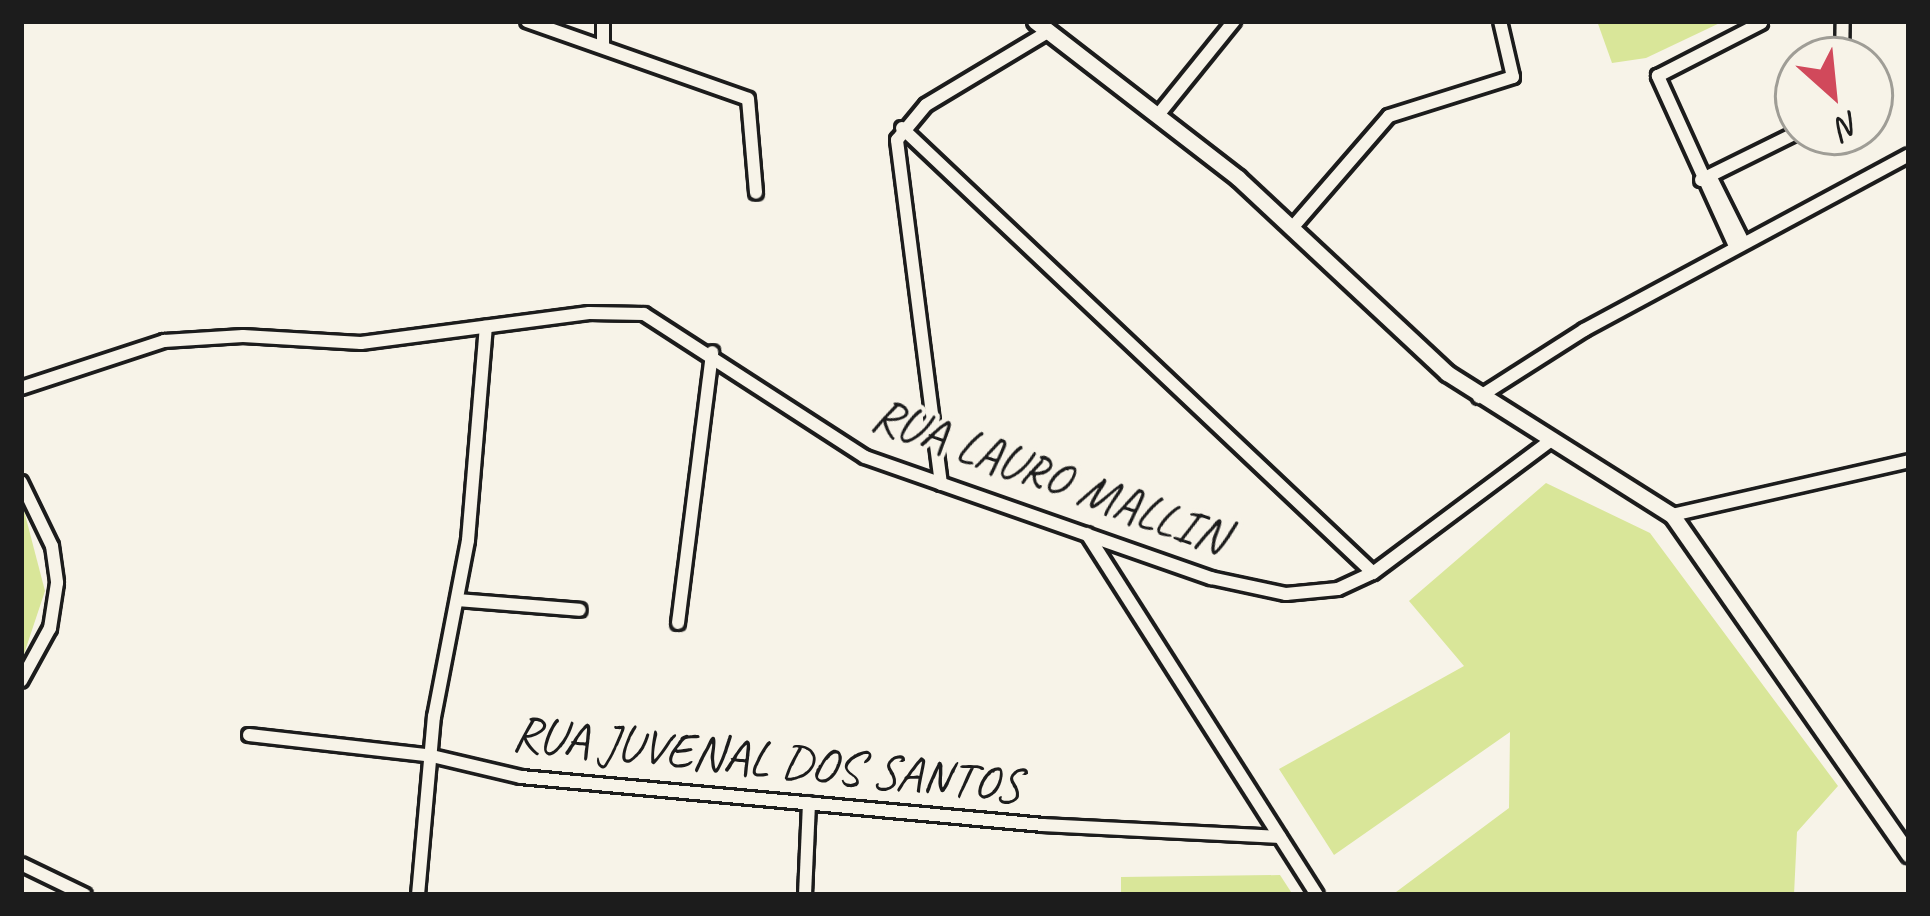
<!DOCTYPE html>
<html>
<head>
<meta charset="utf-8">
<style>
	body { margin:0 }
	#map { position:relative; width:1930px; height:916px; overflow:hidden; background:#f7f3e8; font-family:Caveat,sans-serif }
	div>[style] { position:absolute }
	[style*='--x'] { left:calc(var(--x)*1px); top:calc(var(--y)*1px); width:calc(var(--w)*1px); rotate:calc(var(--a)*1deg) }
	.green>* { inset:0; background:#d9e699 }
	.roads { filter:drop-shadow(3px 0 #1c1c1c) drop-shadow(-3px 0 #1c1c1c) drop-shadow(0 3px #1c1c1c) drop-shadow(0 -3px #1c1c1c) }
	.minor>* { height:12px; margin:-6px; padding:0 6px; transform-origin:6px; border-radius:6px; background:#f7f3e8 }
	.tertiary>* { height:15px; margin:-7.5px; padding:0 7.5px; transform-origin:7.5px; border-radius:7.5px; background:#f7f3e8 }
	span { translate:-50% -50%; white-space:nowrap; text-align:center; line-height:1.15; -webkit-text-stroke:9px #f7f3e8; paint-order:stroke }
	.street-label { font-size:51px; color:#1c1c1c }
	.frame { position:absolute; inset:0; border:24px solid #1c1c1c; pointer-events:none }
	.north { position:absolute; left:1774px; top:36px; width:120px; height:120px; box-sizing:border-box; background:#f7f3e8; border:3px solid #9f9d96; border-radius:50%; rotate:153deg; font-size:33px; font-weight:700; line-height:48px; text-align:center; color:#1c1c1c }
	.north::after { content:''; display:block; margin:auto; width:42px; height:54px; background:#d1495b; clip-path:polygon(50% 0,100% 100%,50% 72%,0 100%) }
</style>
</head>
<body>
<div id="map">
	<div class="green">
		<div style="clip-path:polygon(1597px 21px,1724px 21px,1646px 58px,1612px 63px)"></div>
		<div style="clip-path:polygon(1546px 483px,1650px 533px,1838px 786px,1797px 832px,1794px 895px,1392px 895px,1509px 808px,1510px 732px,1334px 855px,1279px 769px,1464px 666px,1409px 601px)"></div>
		<div style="clip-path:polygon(21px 499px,45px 591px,21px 663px)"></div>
		<div style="clip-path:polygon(1280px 875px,1293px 895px,1121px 895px,1121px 877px)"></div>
	</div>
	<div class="roads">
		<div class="minor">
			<div style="--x:527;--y:21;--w:234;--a:19.4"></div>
			<div style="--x:748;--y:99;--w:94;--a:85.1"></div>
			<div style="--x:603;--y:47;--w:26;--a:-90"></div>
			<div style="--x:1842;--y:60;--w:39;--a:-89"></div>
			<div style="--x:1158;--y:115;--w:121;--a:-51"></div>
			<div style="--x:902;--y:128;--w:648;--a:43.37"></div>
			<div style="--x:1710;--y:176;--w:74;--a:63.4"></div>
			<div style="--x:1701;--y:180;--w:108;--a:-26.3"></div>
			<div style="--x:1292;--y:228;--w:148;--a:-49.1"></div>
			<div style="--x:1389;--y:116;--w:130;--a:-17.5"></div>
			<div style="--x:1513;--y:77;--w:57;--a:-103.1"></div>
			<div style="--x:1735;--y:246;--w:187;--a:-114.4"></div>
			<div style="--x:1658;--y:76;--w:116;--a:-27.2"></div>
			<div style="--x:21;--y:388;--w:151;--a:-18.2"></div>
			<div style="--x:164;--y:341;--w:79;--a:-3.6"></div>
			<div style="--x:243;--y:336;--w:118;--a:3.4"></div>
			<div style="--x:361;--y:343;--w:230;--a:-7.5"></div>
			<div style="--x:589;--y:313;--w:55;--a:1"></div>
			<div style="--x:644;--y:314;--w:263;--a:32.9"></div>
			<div style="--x:865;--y:457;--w:367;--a:19.3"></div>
			<div style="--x:1211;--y:578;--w:77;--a:12"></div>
			<div style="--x:1286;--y:594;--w:52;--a:-5.5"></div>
			<div style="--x:1338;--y:589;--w:38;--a:-25"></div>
			<div style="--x:1373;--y:573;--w:219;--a:-36.7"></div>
			<div style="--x:1479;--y:397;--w:125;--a:-32.5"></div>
			<div style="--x:1584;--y:330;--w:369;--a:-28.3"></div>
			<div style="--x:21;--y:482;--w:71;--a:64.2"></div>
			<div style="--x:52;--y:546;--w:37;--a:82"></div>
			<div style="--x:57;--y:583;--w:46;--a:98.8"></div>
			<div style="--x:50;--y:628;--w:60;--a:118.7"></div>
			<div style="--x:941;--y:484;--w:347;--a:-97.3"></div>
			<div style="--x:897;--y:140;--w:45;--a:-50.4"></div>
			<div style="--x:926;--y:105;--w:144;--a:-31"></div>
			<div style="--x:1672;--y:515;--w:243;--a:-12.8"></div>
			<div style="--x:1087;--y:534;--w:428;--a:57.5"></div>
			<div style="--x:457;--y:600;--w:123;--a:4.6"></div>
			<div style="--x:678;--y:623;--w:273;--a:-82.8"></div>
			<div style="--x:249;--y:735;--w:184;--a:6.5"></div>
			<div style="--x:432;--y:756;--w:91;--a:13.3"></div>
			<div style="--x:521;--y:777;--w:524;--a:5.25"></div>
			<div style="--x:1043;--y:825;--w:237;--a:2.9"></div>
			<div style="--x:21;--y:864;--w:71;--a:25.8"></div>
			<div style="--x:418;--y:895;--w:179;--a:-84.9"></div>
			<div style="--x:434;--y:717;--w:180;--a:-79.1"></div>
			<div style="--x:468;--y:540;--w:214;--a:-85.2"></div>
			<div style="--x:805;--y:895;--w:92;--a:-87.5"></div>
		</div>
		<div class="tertiary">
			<div style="--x:1035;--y:21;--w:257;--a:37.7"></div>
			<div style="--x:1238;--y:178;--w:286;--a:43"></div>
			<div style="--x:1447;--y:373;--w:266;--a:32.3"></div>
			<div style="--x:1672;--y:515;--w:414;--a:55.1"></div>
		</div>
	</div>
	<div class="street-label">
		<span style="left:1050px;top:475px;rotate:20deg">RUA LAURO MALLIN</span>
		<span style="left:767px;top:759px;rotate:6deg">RUA JUVENAL DOS SANTOS</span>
	</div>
	<div class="frame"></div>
	<div class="north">N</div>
</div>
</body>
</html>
